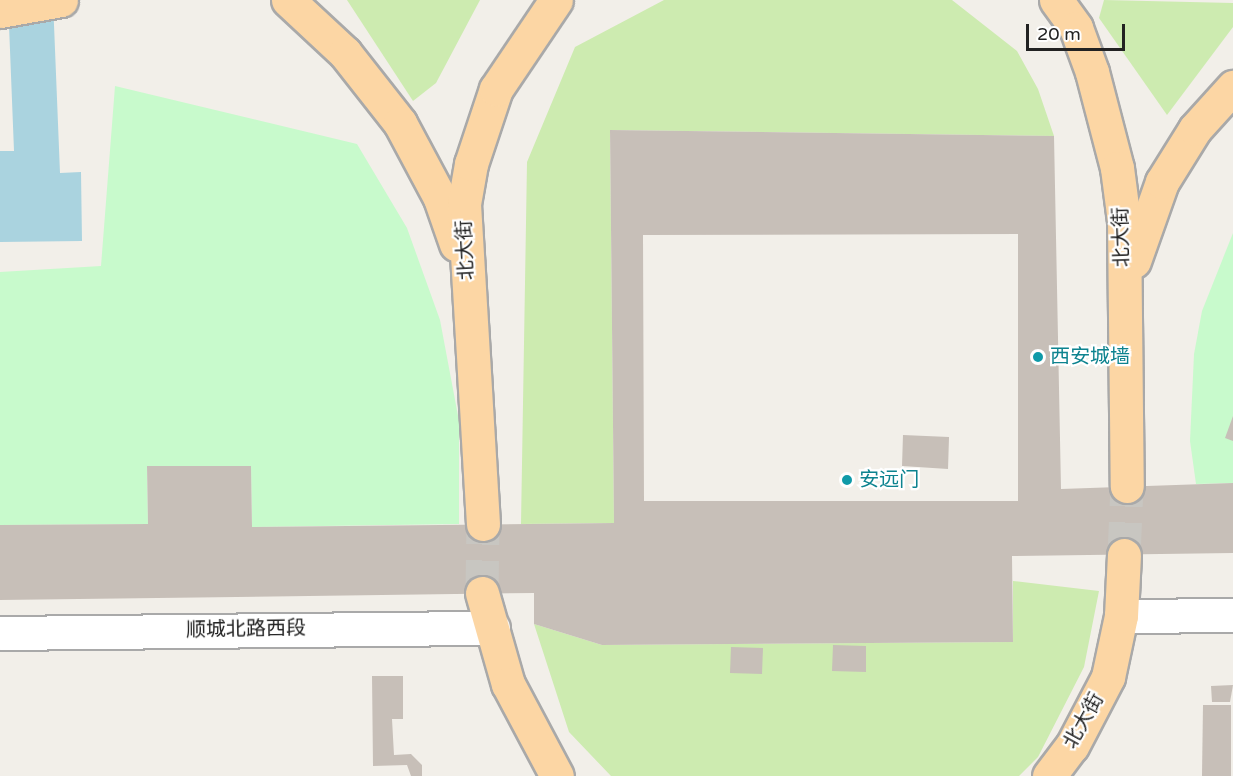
<!DOCTYPE html>
<html>
<head>
<meta charset="utf-8">
<style>
	body { margin:0 }
	#map { position:relative; width:1233px; height:776px; overflow:hidden; background:#f2efe9; font-family:"Varela Round","Noto Sans SC",sans-serif }
	div>[style] { position:absolute }
	[style*='--x'] { left:calc(var(--x)*1px); top:calc(var(--y)*1px); width:calc(var(--w)*1px); rotate:calc(var(--a)*1deg) }
	.grass>* { inset:0; background:#cdebb0 }
	.park>* { inset:0; background:#c8facc }
	.water>* { inset:0; background:#aad3df }
	.building>* { inset:0; background:#c7bfb8 }
	.primary-tunnel>* { height:33px; margin-top:-16.5px; transform-origin:0; background:repeating-linear-gradient(90deg,#c8c6c1 0 33px,transparent 0 49px) }
	.roads { filter:drop-shadow(2px 0 #a9a9a9) drop-shadow(-2px 0 #a9a9a9) drop-shadow(0 2px #a9a9a9) drop-shadow(0 -2px #a9a9a9) }
	.tertiary>* { height:33px; margin:-16.5px; padding:0 16.5px; transform-origin:16.5px; border-radius:16.5px; background:#fff }
	.primary>* { height:33px; margin:-16.5px; padding:0 16.5px; transform-origin:16.5px; border-radius:16.5px; background:#fcd6a4 }
	.dots>* { width:16px; height:16px; translate:-50% -50%; box-sizing:border-box; border:3px solid #fff; border-radius:50% }
	span { translate:-50% -50%; white-space:nowrap; text-align:center; line-height:1.15; -webkit-text-stroke:4.5px #fff; paint-order:stroke }
	.street-label { font-size:20px; color:#222 }
	.culture-label { font-size:20px; color:#0d838f }
	.left { translate:0 -50%; text-align:left }
	.scale { position:absolute; left:1026px; top:24px; width:99px; height:27px; box-sizing:border-box; border:3px solid #222; border-top:0; padding-left:8px; font-size:18px; line-height:21px; white-space:nowrap; color:#222; -webkit-text-stroke:4px #fff; paint-order:stroke }
</style>
</head>
<body>
<div id="map">
	<div class="grass">
		<div style="clip-path:polygon(347px 0,480px 0,436px 83px,413px 101px)"></div>
		<div style="clip-path:polygon(664px 0,952px 0,1017px 51px,1038px 89px,1054px 136px,610px 130px,614px 523px,521px 524px,527px 162px,575px 47px)"></div>
		<div style="clip-path:polygon(1104px 0,1233px 3px,1233px 27px,1167px 115px,1099px 18px)"></div>
		<div style="clip-path:polygon(1013px 581px,1099px 591px,1084px 667px,1038px 757px,1019px 776px,611px 776px,569px 732px,534px 624px,602px 645px,1013px 642px)"></div>
	</div>
	<div class="park">
		<div style="clip-path:polygon(115px 86px,357px 144px,407px 228px,440px 320px,459px 421px,459px 524px,252px 527px,251px 466px,147px 467px,148px 524px,0 525px,0 272px,101px 266px)"></div>
		<div style="clip-path:polygon(1233px 233px,1233px 483px,1196px 484px,1190px 441px,1194px 354px,1202px 311px)"></div>
	</div>
	<div class="water">
		<div style="clip-path:polygon(8px 0,53px 0,60px 173px,81px 172px,82px 241px,0 242px,0 151px,14px 151px)"></div>
	</div>
	<div class="building">
		<div style="clip-path:polygon(evenodd,610px 130px,1054px 136px,1061px 489px,1233px 483px,1233px 553px,1012px 556px,1013px 642px,602px 645px,534px 624px,534px 593px,0 600px,0 525px,148px 524px,147px 466px,251px 466px,252px 527px,614px 523px,610px 130px,1018px 234px,1018px 501px,644px 501px,643px 235px,1018px 234px)"></div>
		<div style="clip-path:polygon(1233px 416px,1233px 441px,1225px 438px)"></div>
		<div style="clip-path:polygon(903px 435px,949px 437px,948px 469px,902px 466px)"></div>
		<div style="clip-path:polygon(833px 645px,866px 646px,866px 672px,832px 671px)"></div>
		<div style="clip-path:polygon(731px 647px,763px 648px,762px 674px,730px 673px)"></div>
		<div style="clip-path:polygon(372px 676px,403px 676px,403px 719px,392px 719px,394px 755px,411px 754px,422px 765px,422px 776px,411px 776px,407px 765px,373px 766px)"></div>
		<div style="clip-path:polygon(1233px 685px,1230px 702px,1212px 702px,1211px 686px)"></div>
		<div style="clip-path:polygon(1203px 705px,1231px 705px,1231px 776px,1202px 776px)"></div>
	</div>
	<div class="primary-tunnel">
		<div style="--x:1124;--y:555;--w:69;--a:-87.5"></div>
		<div style="--x:482;--y:593;--w:69;--a:-89.2"></div>
	</div>
	<div class="roads">
		<div class="tertiary">
			<div style="--x:1121;--y:616;--w:112;--a:-0.5"></div>
			<div style="--x:0;--y:633;--w:493;--a:-0.6"></div>
		</div>
		<div class="primary">
			<div style="--x:288;--y:0;--w:78;--a:42.9"></div>
			<div style="--x:345;--y:53;--w:89;--a:51.8"></div>
			<div style="--x:400;--y:123;--w:85;--a:61.9"></div>
			<div style="--x:440;--y:198;--w:49;--a:70.8"></div>
			<div style="--x:1056;--y:0;--w:34;--a:54"></div>
			<div style="--x:1076;--y:28;--w:47;--a:70"></div>
			<div style="--x:1092;--y:72;--w:99;--a:75.4"></div>
			<div style="--x:1117;--y:168;--w:53;--a:82.5"></div>
			<div style="--x:1124;--y:221;--w:265;--a:89.4"></div>
			<div style="--x:0;--y:11;--w:62;--a:-10.2"></div>
			<div style="--x:1134;--y:261;--w:84;--a:-70.5"></div>
			<div style="--x:1162;--y:182;--w:62;--a:-58.1"></div>
			<div style="--x:1195;--y:129;--w:57;--a:-47.9"></div>
			<div style="--x:483;--y:524;--w:321;--a:-93.4"></div>
			<div style="--x:464;--y:204;--w:41;--a:-80.1"></div>
			<div style="--x:471;--y:164;--w:79;--a:-71.6"></div>
			<div style="--x:496;--y:89;--w:107;--a:-56"></div>
			<div style="--x:482;--y:593;--w:95;--a:74.1"></div>
			<div style="--x:508;--y:684;--w:104;--a:62"></div>
			<div style="--x:1049;--y:776;--w:38;--a:-53"></div>
			<div style="--x:1072;--y:746;--w:78;--a:-62.4"></div>
			<div style="--x:1108;--y:677;--w:62;--a:-78"></div>
			<div style="--x:1121;--y:616;--w:61;--a:-87.2"></div>
		</div>
	</div>
	<div class="dots">
		<div style="left:1038px;top:357px;background:#0f9aa8"></div>
		<div style="left:847px;top:480px;background:#0f9aa8"></div>
	</div>
	<div class="street-label">
		<span style="left:1122px;top:237px;rotate:-92deg">北大街</span>
		<span style="left:466px;top:250px;rotate:-93deg">北大街</span>
		<span style="left:246px;top:630px;rotate:-1deg">顺城北路西段</span>
		<span style="left:1084px;top:721px;rotate:-61deg">北大街</span>
	</div>
	<div class="culture-label">
		<span class="left" style="left:1050px;top:357px">西安城墙</span>
		<span class="left" style="left:859px;top:480px">安远门</span>
	</div>
	<div class="scale">20 m</div>
</div>
</body>
</html>
